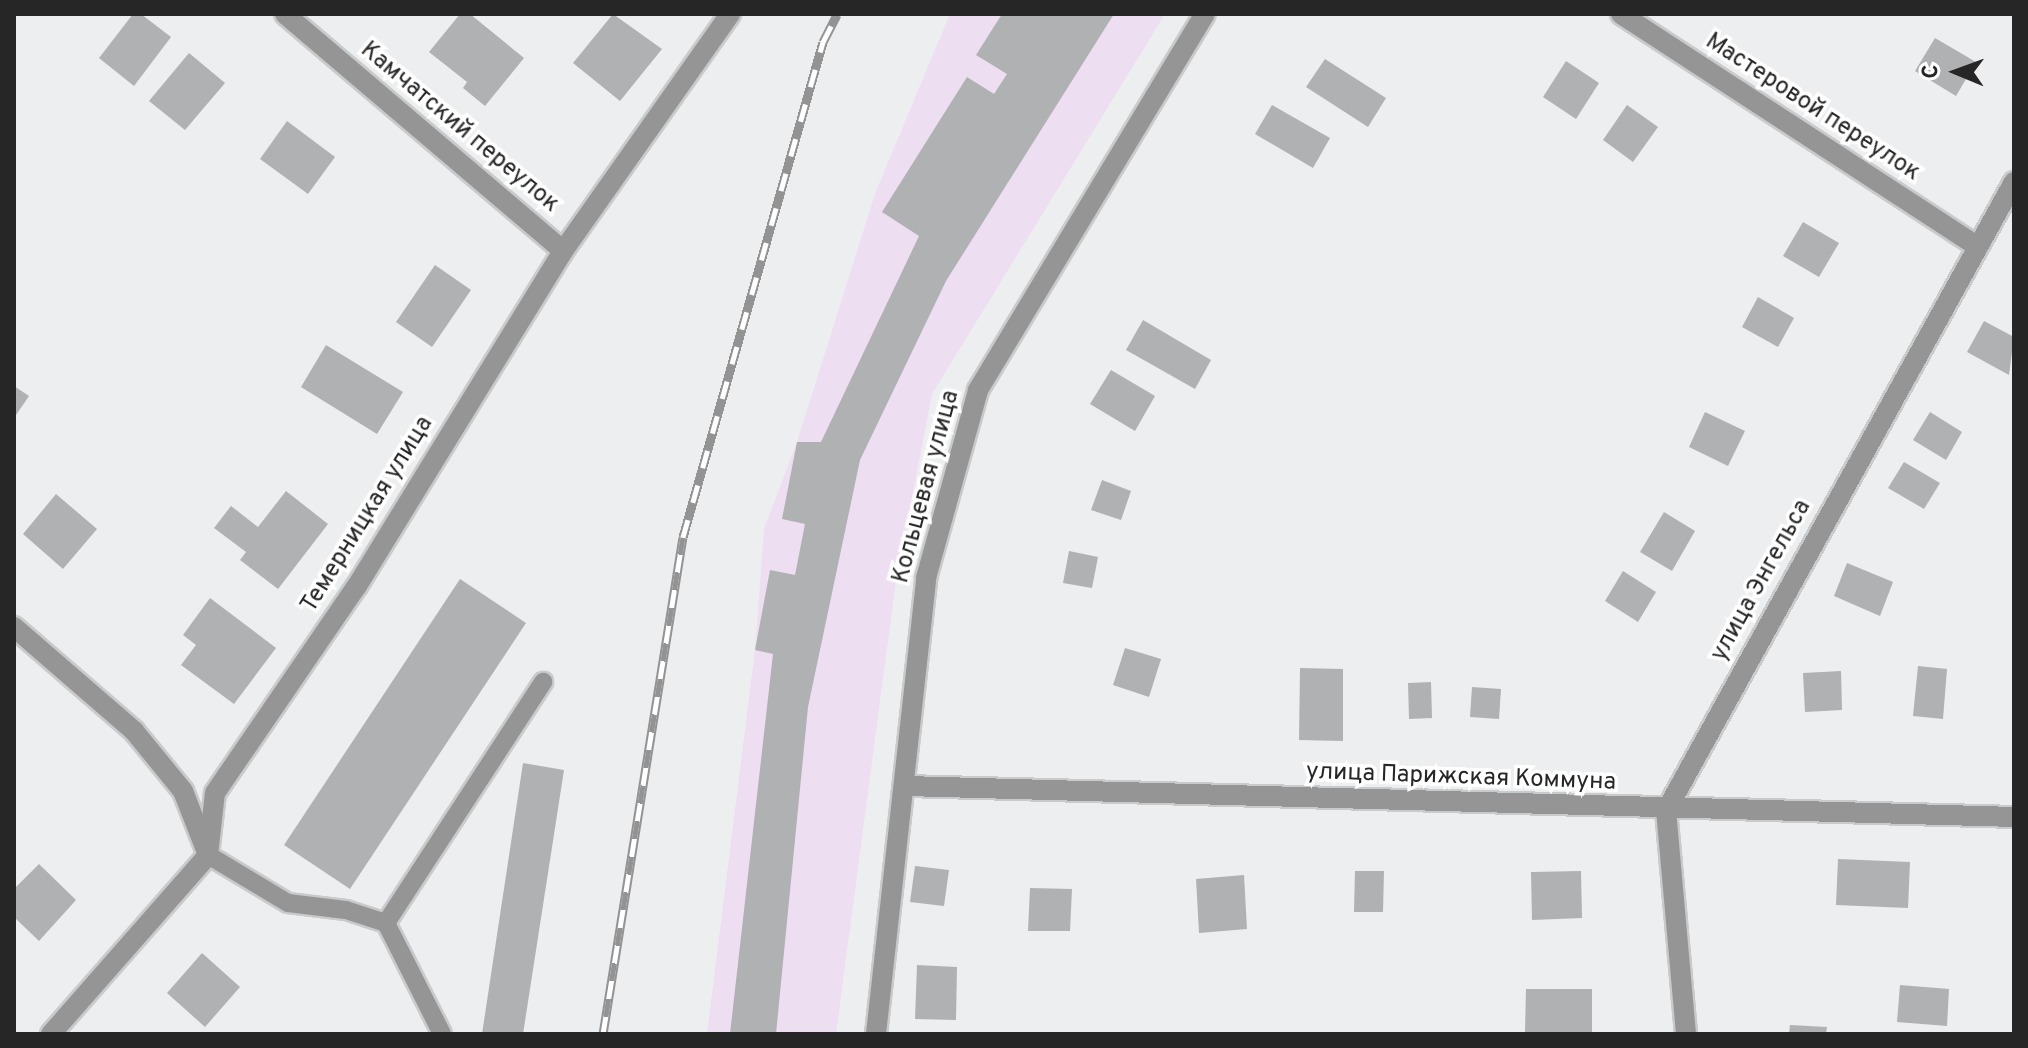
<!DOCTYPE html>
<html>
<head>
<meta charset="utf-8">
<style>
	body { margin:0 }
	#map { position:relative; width:2028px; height:1048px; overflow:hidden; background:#edeeef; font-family:Overpass,sans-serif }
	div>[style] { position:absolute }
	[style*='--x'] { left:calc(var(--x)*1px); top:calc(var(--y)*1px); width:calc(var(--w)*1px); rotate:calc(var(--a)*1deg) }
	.industrial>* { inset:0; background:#eddef1 }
	.building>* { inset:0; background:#b0b1b3 }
	.roads { filter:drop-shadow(2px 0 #c9cacb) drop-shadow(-2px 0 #c9cacb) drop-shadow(0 2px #c9cacb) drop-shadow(0 -2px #c9cacb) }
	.service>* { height:18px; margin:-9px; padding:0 9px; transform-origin:9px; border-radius:9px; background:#969595 }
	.minor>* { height:20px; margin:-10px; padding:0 10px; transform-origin:10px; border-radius:10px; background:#969595 }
	.rail>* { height:9px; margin-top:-4.5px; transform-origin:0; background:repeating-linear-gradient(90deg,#fff 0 18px,#939394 0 36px); box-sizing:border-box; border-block:2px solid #939394 }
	span { translate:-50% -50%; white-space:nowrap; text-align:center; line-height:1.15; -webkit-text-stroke:7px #fff; paint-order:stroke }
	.street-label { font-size:24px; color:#262627 }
	.frame { position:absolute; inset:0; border:16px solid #262627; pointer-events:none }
	.north { position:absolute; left:1916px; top:32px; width:80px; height:80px; -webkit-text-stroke:6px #fff; paint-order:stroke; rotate:271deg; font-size:22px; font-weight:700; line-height:32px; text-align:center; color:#262627 }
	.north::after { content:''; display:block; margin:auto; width:28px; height:36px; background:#262627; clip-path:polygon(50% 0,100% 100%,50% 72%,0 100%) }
</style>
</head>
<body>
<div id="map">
	<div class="industrial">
		<div style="clip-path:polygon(950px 14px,1165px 14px,932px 394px,896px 580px,836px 1034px,707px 1034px,755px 650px,764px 529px,797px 442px,875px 194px)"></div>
	</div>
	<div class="building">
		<div style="clip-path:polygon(133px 14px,141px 14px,171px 37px,134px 86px,99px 58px)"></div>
		<div style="clip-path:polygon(460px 14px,470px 14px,524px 58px,485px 106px,463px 88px,467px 82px,429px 52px)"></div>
		<div style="clip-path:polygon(613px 14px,662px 49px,620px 101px,573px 63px)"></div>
		<div style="clip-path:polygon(1002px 14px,1114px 14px,946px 281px,860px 460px,808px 707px,776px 1034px,730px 1034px,773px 654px,755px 650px,770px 570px,795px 575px,805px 524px,782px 519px,797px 442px,821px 442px,919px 236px,882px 212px,967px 77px,994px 94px,1007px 74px,976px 55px)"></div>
		<div style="clip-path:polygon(1935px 38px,1976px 62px,1956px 96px,1915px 71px)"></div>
		<div style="clip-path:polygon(189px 53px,225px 83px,185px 130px,149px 101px)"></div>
		<div style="clip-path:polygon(1325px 59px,1386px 98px,1368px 127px,1306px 87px)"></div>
		<div style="clip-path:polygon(1566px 61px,1599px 83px,1576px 119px,1543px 97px)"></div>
		<div style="clip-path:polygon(1272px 105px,1330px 138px,1313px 168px,1255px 134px)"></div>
		<div style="clip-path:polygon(1627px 105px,1658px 127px,1633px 162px,1603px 140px)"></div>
		<div style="clip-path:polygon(287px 121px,335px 157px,308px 194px,260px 159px)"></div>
		<div style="clip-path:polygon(1803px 222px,1839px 243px,1819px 277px,1783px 256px)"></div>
		<div style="clip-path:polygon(435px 265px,471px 290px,432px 347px,396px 322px)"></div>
		<div style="clip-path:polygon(1758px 297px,1794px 318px,1778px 347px,1742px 327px)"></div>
		<div style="clip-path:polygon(1143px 320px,1211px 360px,1195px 389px,1126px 350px)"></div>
		<div style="clip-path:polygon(1984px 321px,2014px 337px,2009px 375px,1967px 352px)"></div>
		<div style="clip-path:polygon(326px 345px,403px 392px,377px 434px,301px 387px)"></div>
		<div style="clip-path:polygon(1111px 370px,1155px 396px,1135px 431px,1090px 404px)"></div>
		<div style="clip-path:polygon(14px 386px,29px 396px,14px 418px)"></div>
		<div style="clip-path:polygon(1705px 412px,1745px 431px,1728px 466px,1689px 447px)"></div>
		<div style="clip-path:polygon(1930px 412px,1962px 432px,1946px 460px,1913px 440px)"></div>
		<div style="clip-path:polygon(1904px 462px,1940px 483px,1924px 509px,1888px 488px)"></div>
		<div style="clip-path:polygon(1102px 480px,1131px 491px,1121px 520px,1091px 510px)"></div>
		<div style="clip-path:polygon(286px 491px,328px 524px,278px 589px,240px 560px,246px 552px,214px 528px,231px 506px,258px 527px)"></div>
		<div style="clip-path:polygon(56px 494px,97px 529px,63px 569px,23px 534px)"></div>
		<div style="clip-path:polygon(1664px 512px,1695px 531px,1672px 571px,1640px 552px)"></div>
		<div style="clip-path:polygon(1069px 551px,1098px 557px,1092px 588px,1063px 583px)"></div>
		<div style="clip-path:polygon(1847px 563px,1893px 582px,1880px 616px,1834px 596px)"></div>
		<div style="clip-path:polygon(1623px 571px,1656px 592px,1638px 622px,1605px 601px)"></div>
		<div style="clip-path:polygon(460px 579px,526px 623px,350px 889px,284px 845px)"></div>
		<div style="clip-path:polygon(210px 598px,276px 648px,234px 704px,181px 665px,196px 645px,183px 635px)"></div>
		<div style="clip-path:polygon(1125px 648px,1161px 659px,1149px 697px,1113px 685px)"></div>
		<div style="clip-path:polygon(1918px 666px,1947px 669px,1943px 719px,1913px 716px)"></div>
		<div style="clip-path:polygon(1300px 668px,1343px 669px,1343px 741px,1299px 740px)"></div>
		<div style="clip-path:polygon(1841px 671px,1842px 710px,1805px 712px,1803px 673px)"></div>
		<div style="clip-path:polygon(1431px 682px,1432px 718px,1409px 719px,1408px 683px)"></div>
		<div style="clip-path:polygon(1472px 687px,1501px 689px,1499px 719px,1470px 717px)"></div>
		<div style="clip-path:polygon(523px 763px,564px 770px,523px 1034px,482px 1034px)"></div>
		<div style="clip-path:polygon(1838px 859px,1910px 862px,1908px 908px,1836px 905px)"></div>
		<div style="clip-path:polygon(39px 864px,76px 900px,39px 941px,14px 917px,14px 889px)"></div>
		<div style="clip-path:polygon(915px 866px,949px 870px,944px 906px,910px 902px)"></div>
		<div style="clip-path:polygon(1355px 871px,1384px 871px,1383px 912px,1354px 912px)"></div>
		<div style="clip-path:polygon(1581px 871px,1582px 918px,1532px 920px,1531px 872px)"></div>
		<div style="clip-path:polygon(1244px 875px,1247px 929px,1199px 933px,1196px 879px)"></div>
		<div style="clip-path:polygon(1030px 888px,1072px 889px,1070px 931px,1028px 931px)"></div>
		<div style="clip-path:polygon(202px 953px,240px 987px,205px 1027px,167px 993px)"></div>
		<div style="clip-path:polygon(917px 965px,957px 967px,956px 1020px,915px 1019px)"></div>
		<div style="clip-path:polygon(1900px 985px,1949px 989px,1947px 1026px,1897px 1022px)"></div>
		<div style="clip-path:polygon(1526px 989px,1592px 989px,1592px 1032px,1525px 1032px)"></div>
		<div style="clip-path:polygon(1790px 1025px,1827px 1027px,1826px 1034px,1789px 1034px)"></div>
	</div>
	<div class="roads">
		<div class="service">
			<div style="--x:208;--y:855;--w:93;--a:31"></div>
			<div style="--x:288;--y:903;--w:58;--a:6.9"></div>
			<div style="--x:346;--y:910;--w:42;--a:18"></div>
			<div style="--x:386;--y:923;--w:288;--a:-56.9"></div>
			<div style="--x:386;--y:923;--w:124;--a:63.2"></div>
		</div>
		<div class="minor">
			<div style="--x:285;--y:14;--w:365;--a:40.4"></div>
			<div style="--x:1621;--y:14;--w:424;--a:33.1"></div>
			<div style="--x:14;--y:627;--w:159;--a:40.9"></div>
			<div style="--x:134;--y:731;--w:77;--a:50.8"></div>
			<div style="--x:183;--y:791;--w:63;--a:68.7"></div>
			<div style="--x:906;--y:786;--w:1108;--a:1.6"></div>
			<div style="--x:51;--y:1034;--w:238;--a:-48.7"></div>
			<div style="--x:208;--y:855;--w:62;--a:-83.6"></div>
			<div style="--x:215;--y:793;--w:251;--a:-55.6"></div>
			<div style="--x:357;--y:586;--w:393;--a:-58.4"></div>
			<div style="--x:563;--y:251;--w:290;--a:-54.8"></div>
			<div style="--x:876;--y:1034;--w:459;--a:-83.7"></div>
			<div style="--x:926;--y:578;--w:195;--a:-74.5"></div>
			<div style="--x:978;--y:390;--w:439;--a:-58.9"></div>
			<div style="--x:1686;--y:1034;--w:224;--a:-95.1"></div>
			<div style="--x:1666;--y:811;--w:719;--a:-61.05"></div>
		</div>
	</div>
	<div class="rail">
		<div style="--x:603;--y:1034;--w:503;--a:-80.86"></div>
		<div style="--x:683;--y:537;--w:514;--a:-74.21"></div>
		<div style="--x:823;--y:42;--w:31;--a:-63"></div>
	</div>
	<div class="street-label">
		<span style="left:1812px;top:108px;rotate:33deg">Мастеровой переулок</span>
		<span style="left:459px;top:128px;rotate:40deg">Камчатский переулок</span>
		<span style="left:927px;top:487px;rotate:-75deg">Кольцевая улица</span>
		<span style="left:368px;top:515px;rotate:-58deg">Темерницкая улица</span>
		<span style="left:1762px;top:581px;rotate:-61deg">улица Энгельса</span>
		<span style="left:1461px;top:778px;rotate:2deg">улица Парижская Коммуна</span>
	</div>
	<div class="frame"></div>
	<div class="north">С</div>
</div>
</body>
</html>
